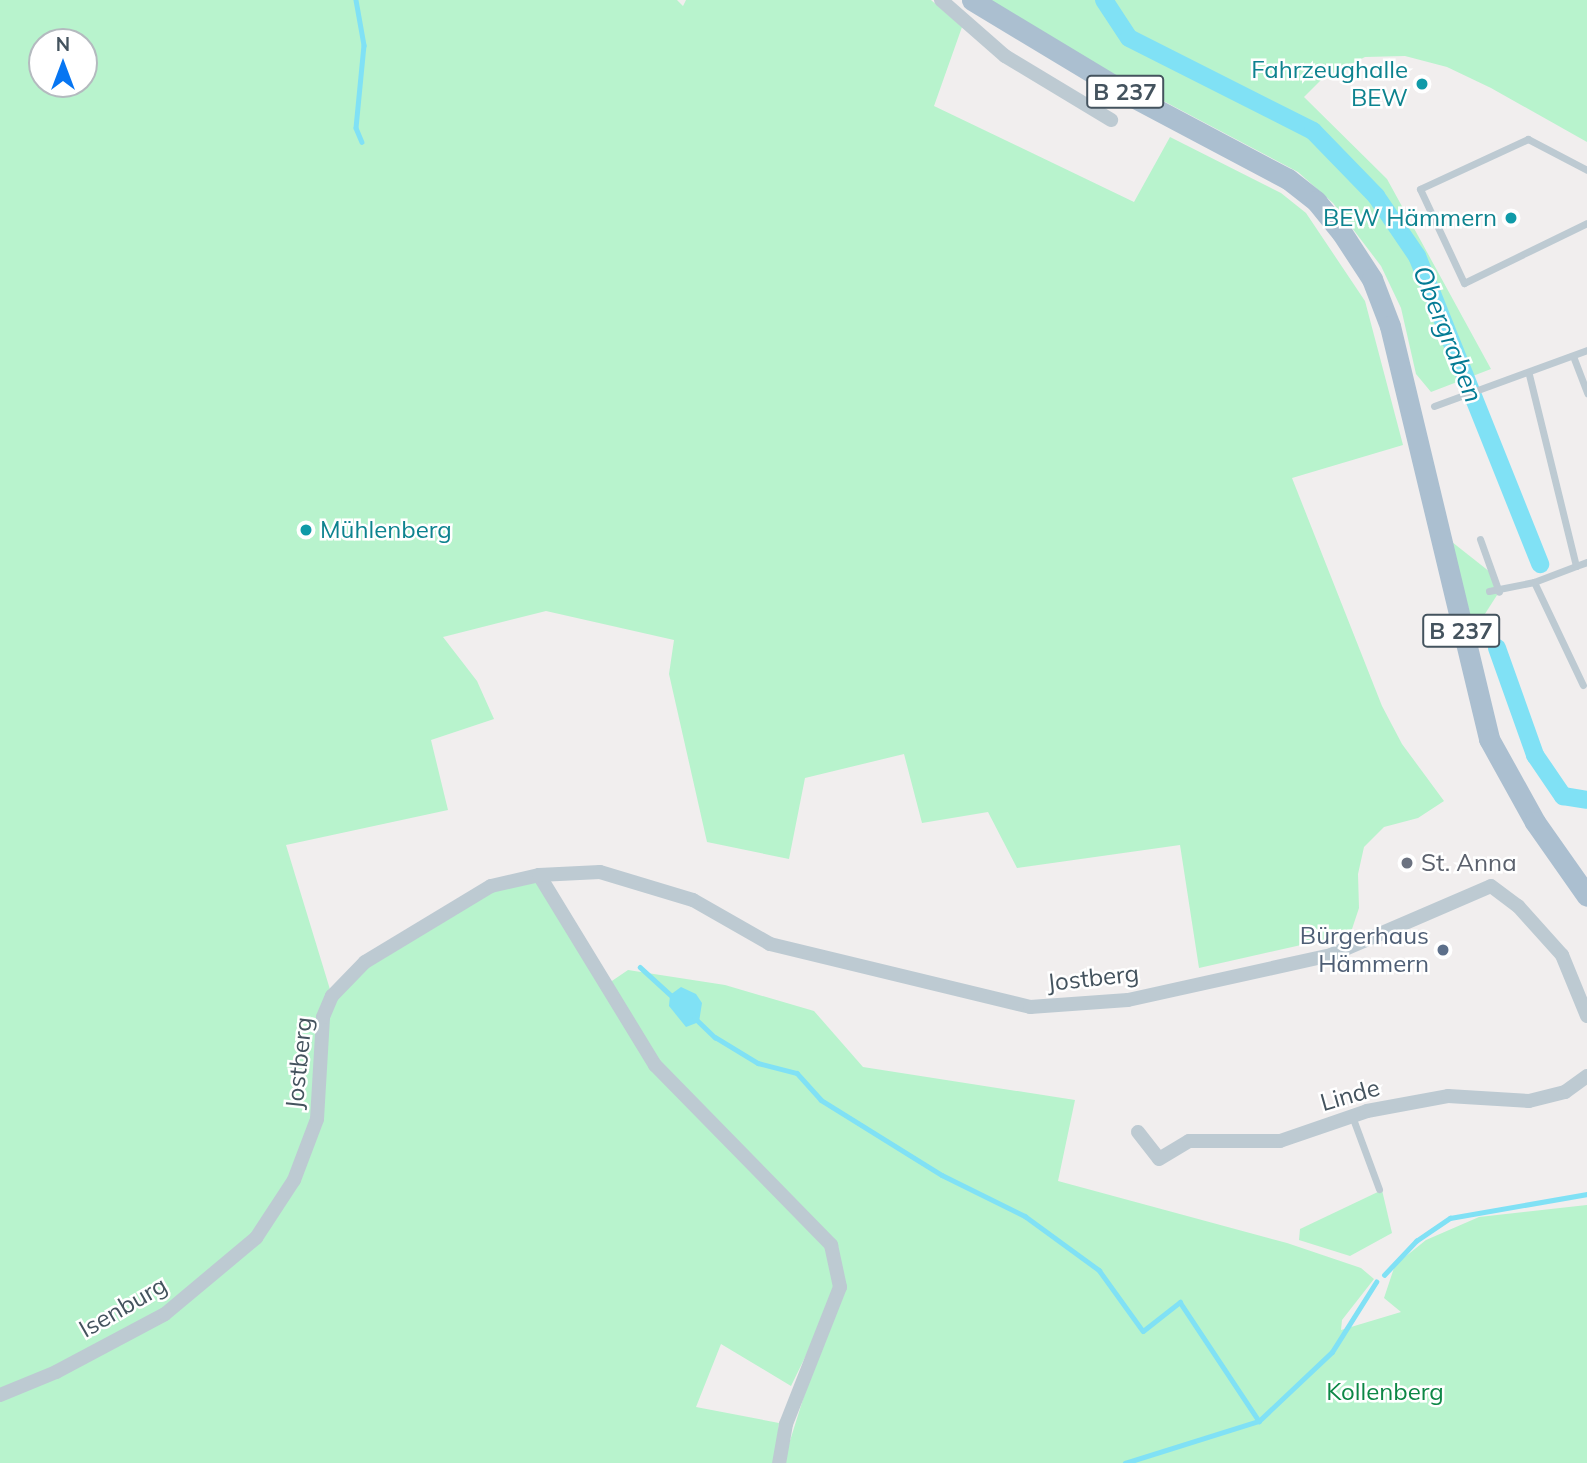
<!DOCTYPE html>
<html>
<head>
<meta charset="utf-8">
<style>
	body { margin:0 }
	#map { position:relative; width:1587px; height:1463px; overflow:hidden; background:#f1eeee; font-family:Mulish,sans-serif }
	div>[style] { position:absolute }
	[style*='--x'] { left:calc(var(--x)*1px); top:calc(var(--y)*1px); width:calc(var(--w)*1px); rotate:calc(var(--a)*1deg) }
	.green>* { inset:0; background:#b8f3cd }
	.water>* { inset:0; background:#80e1f5 }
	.stream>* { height:4.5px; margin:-2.25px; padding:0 2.25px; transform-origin:2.25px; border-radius:2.25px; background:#80e1f5 }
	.canal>* { height:18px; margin:-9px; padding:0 9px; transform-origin:9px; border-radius:9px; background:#80e1f5 }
	.lane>* { height:7px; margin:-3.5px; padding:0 3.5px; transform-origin:3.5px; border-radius:3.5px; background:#bdcad2 }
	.street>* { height:14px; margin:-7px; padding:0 7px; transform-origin:7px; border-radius:7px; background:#bdcad2 }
	.primary>* { height:21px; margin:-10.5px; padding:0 10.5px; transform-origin:10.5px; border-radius:10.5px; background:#abbfd0 }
	.dots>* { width:19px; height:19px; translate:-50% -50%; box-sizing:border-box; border:4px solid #fff; border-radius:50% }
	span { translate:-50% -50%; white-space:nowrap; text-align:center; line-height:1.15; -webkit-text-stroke:5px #fff; paint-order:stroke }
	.shield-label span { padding:2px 5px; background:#fff; border:2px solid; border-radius:5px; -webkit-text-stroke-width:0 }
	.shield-label { font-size:23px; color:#44535e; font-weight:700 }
	.culture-label { font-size:24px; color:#0d838f }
	.right { translate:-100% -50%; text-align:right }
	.left { translate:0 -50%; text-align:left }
	.worship-label { font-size:24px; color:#5b616d }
	.service-label { font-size:24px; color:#4e5e75 }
	.street-label { font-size:24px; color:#44535e }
	.park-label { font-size:24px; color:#0d8746 }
	.water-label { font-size:26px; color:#037b94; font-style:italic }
	.north { position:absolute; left:28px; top:28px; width:70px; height:70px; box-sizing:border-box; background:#fff; border:2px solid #b4babf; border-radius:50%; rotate:0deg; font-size:19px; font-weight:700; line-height:28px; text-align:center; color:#44535e }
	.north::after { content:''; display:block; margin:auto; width:24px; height:32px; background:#0776f2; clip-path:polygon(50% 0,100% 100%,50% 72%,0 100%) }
</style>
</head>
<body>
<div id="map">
	<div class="green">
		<div style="clip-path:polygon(evenodd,0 0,677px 0,683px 6px,686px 0,931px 0,962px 27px,934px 106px,1134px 202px,1170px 137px,1281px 193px,1306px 213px,1365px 301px,1403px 445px,1292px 478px,1382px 706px,1402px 744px,1444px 801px,1418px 818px,1384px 827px,1364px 847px,1358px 874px,1359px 908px,1352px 929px,1341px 936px,1199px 968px,1180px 845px,1017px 868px,988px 812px,922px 823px,904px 754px,805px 778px,789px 859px,707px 842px,669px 674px,674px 640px,546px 611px,443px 637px,477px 681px,494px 719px,431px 740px,448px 810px,286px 845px,332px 996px,365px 962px,491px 886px,539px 875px,606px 985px,628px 970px,725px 985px,814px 1011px,863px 1067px,1075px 1100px,1058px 1181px,1287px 1243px,1361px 1268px,1374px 1279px,1342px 1320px,1341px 1330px,1401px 1312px,1384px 1298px,1395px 1265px,1426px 1240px,1479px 1217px,1587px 1205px,1587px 1463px,783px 1463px,836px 1294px,791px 1386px,721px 1344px,696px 1407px,779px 1423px,775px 1463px,0 1463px,0 0,42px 42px,84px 42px,84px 84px,42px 84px,42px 42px)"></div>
		<div style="clip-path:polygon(972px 0,1587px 0,1587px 142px,1491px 88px,1447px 67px,1405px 56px,1365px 57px,1323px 78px,1304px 97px,1387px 179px,1491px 369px,1431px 392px,1416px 374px,1401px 308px,1381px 266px,1333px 203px,1298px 172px)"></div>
		<div style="clip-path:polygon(1452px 542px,1490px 572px,1499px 592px,1474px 631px)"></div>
		<div style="clip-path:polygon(1382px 1190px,1392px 1233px,1350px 1256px,1299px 1240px,1300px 1229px)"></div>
	</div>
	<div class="water">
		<div style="clip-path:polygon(681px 987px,696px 994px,702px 1003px,699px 1022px,686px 1027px,669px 1006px,670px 995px)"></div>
	</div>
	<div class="stream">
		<div style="--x:356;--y:0;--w:46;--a:79.9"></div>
		<div style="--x:364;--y:45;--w:83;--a:95.5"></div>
		<div style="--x:356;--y:128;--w:15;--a:67"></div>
		<div style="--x:640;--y:967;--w:45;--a:42.3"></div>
		<div style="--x:695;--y:1018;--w:28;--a:44"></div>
		<div style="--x:715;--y:1037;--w:50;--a:31.2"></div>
		<div style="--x:758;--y:1063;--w:40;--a:14.4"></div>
		<div style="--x:797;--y:1073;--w:36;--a:48"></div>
		<div style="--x:821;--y:1100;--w:142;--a:31.8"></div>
		<div style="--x:942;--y:1175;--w:93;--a:26.3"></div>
		<div style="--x:1025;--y:1216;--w:92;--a:36.1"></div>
		<div style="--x:1099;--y:1270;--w:75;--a:54.2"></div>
		<div style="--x:1143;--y:1331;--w:47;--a:-38.1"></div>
		<div style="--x:1180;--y:1302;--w:143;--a:56.4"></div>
		<div style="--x:1384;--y:1275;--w:47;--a:-46.7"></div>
		<div style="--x:1416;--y:1241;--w:41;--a:-34.1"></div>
		<div style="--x:1450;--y:1218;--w:139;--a:-9.9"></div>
		<div style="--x:1125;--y:1463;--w:140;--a:-17.4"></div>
		<div style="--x:1259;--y:1421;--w:100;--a:-43.4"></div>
		<div style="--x:1332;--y:1352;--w:83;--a:-57.8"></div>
	</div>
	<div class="canal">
		<div style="--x:1104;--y:0;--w:45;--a:56.7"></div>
		<div style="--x:1129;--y:38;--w:206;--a:26.8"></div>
		<div style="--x:1313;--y:131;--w:91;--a:45.9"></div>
		<div style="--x:1376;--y:196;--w:73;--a:55.7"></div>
		<div style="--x:1417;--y:256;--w:332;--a:68.2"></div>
		<div style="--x:1497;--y:648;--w:114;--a:70.4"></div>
		<div style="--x:1535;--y:755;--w:50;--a:55.7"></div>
		<div style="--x:1563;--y:796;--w:24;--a:9"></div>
	</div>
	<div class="lane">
		<div style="--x:1587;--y:170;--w:67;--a:-152.3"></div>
		<div style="--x:1528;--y:139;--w:119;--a:155.2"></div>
		<div style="--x:1420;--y:189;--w:104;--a:64.9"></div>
		<div style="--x:1464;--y:283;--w:137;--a:-26"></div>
		<div style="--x:1573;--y:356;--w:40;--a:69"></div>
		<div style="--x:1434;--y:406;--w:163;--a:-20.1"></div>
		<div style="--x:1480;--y:539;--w:56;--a:70.3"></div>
		<div style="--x:1576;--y:566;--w:12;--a:-20"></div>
		<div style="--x:1534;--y:582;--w:114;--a:64.6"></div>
		<div style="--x:1489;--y:591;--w:46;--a:-11.3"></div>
		<div style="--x:1534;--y:582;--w:45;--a:-20.9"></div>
		<div style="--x:1576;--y:566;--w:197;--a:-103.8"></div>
		<div style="--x:1352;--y:1116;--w:78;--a:69.7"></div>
	</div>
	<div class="street">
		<div style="--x:941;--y:0;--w:85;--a:41.2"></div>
		<div style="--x:1005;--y:56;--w:124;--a:31.1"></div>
		<div style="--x:539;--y:875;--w:223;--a:58.6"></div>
		<div style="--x:655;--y:1065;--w:252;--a:45.6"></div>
		<div style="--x:831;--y:1245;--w:43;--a:77.9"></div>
		<div style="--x:840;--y:1287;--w:147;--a:111.5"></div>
		<div style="--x:786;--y:1424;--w:40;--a:100"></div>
		<div style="--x:1138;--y:1132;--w:34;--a:52"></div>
		<div style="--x:1159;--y:1159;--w:35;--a:-31"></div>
		<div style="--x:1189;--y:1141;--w:91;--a:0"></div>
		<div style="--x:1280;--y:1141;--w:92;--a:-19"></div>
		<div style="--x:1367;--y:1111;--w:82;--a:-10.5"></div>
		<div style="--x:1448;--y:1096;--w:81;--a:3.5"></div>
		<div style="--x:1529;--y:1101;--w:37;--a:-14"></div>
		<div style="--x:1565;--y:1092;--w:27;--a:-36"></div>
		<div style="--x:0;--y:1395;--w:61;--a:-22.3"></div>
		<div style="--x:56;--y:1372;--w:123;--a:-28"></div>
		<div style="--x:165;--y:1314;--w:119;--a:-39.9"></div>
		<div style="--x:256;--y:1238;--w:69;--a:-56.8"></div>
		<div style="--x:294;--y:1180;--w:65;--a:-69.3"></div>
		<div style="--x:317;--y:1119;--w:102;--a:-86.6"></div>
		<div style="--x:323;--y:1017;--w:23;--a:-67"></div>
		<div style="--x:332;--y:996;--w:47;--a:-45.9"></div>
		<div style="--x:365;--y:962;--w:147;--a:-31.1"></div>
		<div style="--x:491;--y:886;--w:49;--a:-12.9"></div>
		<div style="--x:539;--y:875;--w:61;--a:-2.8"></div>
		<div style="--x:600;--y:872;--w:97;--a:16.8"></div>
		<div style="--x:693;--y:900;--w:89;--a:29.7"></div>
		<div style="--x:770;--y:944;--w:268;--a:13.6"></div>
		<div style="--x:1030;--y:1007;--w:98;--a:-4.1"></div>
		<div style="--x:1128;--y:1000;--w:208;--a:-12.5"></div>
		<div style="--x:1331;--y:955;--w:174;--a:-23.3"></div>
		<div style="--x:1491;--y:886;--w:34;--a:37"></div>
		<div style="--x:1518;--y:906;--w:66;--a:48.1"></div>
		<div style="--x:1562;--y:955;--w:66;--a:67.7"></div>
	</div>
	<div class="primary">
		<div style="--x:972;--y:0;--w:188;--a:31.1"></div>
		<div style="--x:1133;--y:97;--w:175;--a:27.9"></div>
		<div style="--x:1288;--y:179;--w:36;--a:38"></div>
		<div style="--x:1316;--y:201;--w:41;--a:50.9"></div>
		<div style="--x:1342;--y:233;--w:55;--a:56.9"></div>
		<div style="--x:1372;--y:279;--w:50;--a:69"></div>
		<div style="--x:1390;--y:326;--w:425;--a:76.5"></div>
		<div style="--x:1489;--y:739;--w:95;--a:61"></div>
		<div style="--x:1535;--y:822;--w:90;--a:54.9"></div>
	</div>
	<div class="dots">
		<div style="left:1422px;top:84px;background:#0f9aa8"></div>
		<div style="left:1511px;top:218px;background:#0f9aa8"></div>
		<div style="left:306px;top:530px;background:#0f9aa8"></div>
		<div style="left:1407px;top:863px;background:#6b7280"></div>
		<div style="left:1443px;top:950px;background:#5c6f8a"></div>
	</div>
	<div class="shield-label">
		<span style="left:1125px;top:92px">B 237</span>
		<span style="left:1461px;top:631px">B 237</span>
	</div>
	<div class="culture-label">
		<span class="right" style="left:1408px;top:84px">Fahrzeughalle<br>BEW</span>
		<span class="right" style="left:1497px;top:218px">BEW Hämmern</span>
		<span class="left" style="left:320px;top:530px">Mühlenberg</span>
	</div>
	<div class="worship-label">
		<span class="left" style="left:1421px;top:863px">St. Anna</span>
	</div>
	<div class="service-label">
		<span class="right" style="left:1429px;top:950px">Bürgerhaus<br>Hämmern</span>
	</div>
	<div class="street-label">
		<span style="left:1093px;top:978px;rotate:-6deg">Jostberg</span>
		<span style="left:299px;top:1063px;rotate:-84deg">Jostberg</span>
		<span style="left:1350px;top:1095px;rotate:-16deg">Linde</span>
		<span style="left:123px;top:1307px;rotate:-30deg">Isenburg</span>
	</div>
	<div class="park-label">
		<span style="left:1385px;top:1392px">Kollenberg</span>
	</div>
	<div class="water-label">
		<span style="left:1448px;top:334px;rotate:68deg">Obergraben</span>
	</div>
	<div class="north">N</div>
</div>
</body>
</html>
